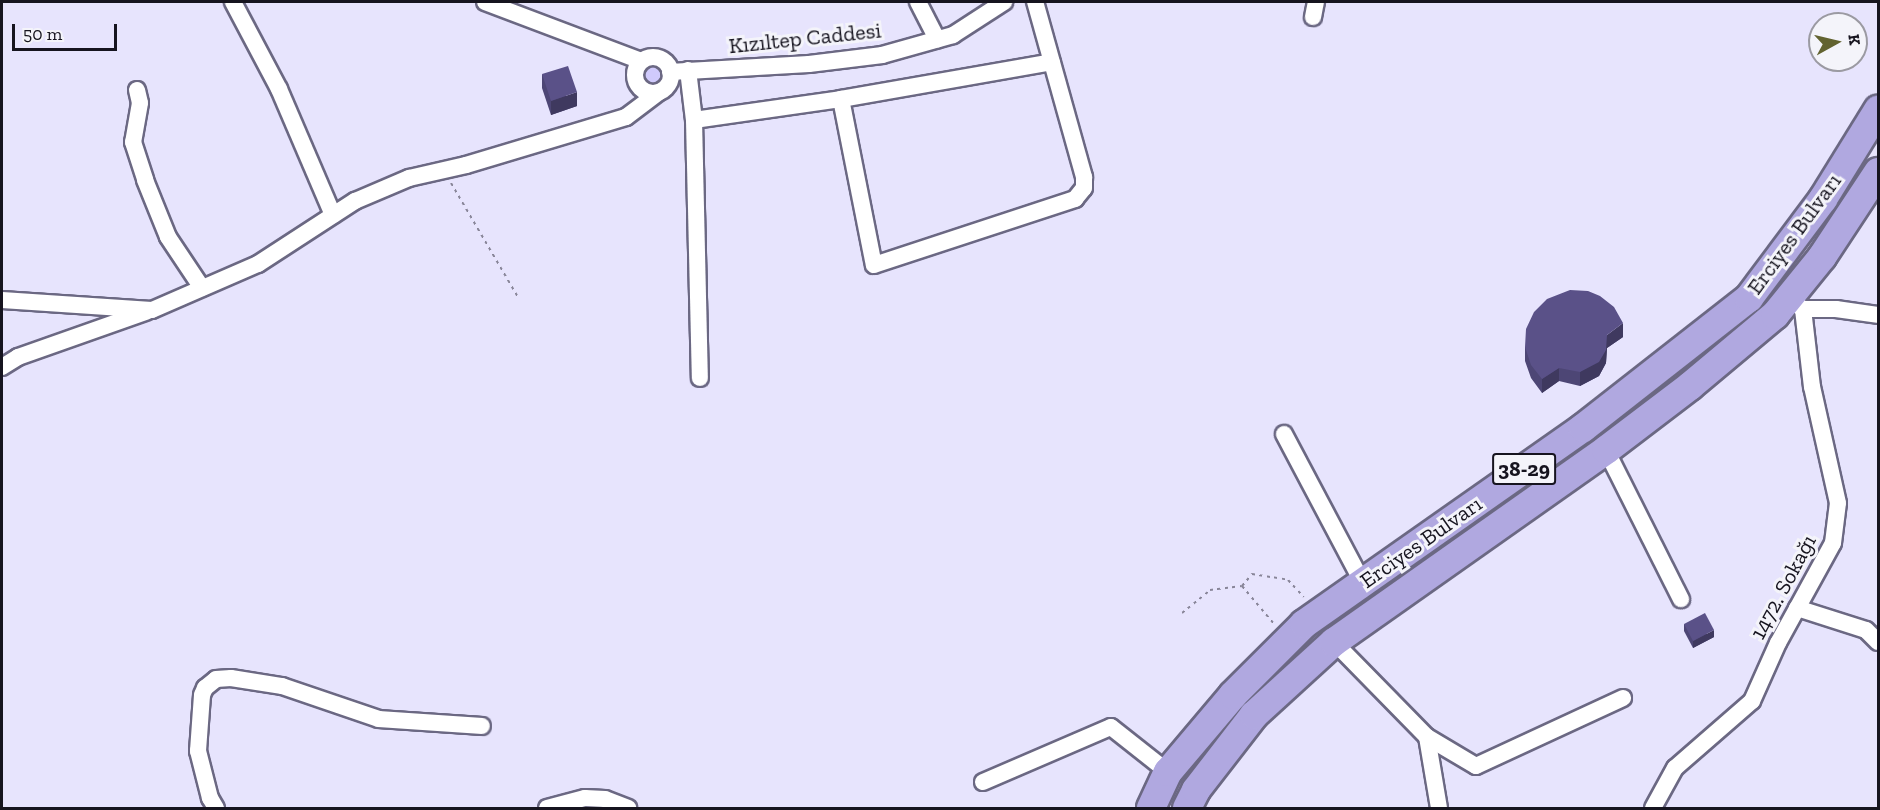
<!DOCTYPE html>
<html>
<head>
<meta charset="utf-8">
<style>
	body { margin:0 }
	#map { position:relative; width:1880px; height:810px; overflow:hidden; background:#e7e4fd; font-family:"Zilla Slab",serif }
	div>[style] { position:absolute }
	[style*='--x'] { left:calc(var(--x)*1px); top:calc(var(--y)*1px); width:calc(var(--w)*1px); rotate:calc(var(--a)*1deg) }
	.green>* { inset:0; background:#d0cafc }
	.round { border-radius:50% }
	.path>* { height:2px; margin-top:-1px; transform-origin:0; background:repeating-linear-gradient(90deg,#888598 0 3px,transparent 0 7.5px) }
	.roads { filter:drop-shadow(2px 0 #6b6883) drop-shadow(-2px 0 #6b6883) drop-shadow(0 2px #6b6883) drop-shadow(0 -2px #6b6883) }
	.minor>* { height:16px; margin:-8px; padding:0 8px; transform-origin:8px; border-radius:8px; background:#fff }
	.minor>.ring { margin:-8px; padding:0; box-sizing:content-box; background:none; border:16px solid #fff; border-radius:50% }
	.trunk>* { height:28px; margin:-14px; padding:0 14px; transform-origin:14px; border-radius:14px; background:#b0a8e0 }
	.wall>* { inset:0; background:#4d4675 }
	.shaded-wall>* { inset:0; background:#3f395f }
	.building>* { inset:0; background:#5a5188 }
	span { translate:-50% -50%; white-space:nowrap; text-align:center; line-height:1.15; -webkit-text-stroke:6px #f4f4fa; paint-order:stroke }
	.shield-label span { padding:2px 4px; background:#f4f4fa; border:2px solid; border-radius:4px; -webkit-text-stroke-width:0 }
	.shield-label { font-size:21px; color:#16141f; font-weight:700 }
	.street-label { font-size:22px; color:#16141f }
	.frame { position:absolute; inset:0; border:3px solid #16141f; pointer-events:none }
	.north { position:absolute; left:1808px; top:12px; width:60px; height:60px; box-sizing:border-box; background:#f4f4fa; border:2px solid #9b9aa2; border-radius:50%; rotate:82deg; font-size:16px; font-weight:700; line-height:24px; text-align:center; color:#16141f }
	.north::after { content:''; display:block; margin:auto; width:21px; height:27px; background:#626330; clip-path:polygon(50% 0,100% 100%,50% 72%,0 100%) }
	.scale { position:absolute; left:12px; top:24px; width:105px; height:27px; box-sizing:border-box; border:3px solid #16141f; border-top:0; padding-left:8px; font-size:18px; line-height:21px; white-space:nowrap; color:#16141f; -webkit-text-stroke:4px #f4f4fa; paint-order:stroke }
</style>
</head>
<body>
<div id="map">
	<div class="green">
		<div class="round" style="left:642px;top:64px;width:22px;height:22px"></div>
	</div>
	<div class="path">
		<div style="--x:451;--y:183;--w:134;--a:59.6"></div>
		<div style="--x:1242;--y:586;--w:51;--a:49.8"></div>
		<div style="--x:1182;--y:613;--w:36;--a:-39"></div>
		<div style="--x:1210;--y:590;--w:32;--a:-7"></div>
		<div style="--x:1242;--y:586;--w:16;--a:-50"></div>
		<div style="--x:1252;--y:574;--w:36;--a:9"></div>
		<div style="--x:1288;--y:580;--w:23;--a:47"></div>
	</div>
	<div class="roads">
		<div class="minor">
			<div style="--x:233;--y:2;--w:98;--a:62.1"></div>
			<div style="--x:279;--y:89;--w:137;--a:66.8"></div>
			<div style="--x:485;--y:2;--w:167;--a:20.7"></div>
			<div style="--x:918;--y:2;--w:42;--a:62.8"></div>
			<div style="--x:1313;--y:17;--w:15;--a:-79"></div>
			<div class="ring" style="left:635px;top:57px;width:20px;height:20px"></div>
			<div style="--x:688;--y:70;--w:50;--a:83.2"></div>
			<div style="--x:694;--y:120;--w:258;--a:88.7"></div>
			<div style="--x:670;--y:72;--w:139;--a:-3.3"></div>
			<div style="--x:809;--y:64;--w:74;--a:-7"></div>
			<div style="--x:882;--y:55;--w:74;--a:-15.7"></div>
			<div style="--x:953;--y:35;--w:61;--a:-32.9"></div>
			<div style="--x:137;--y:90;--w:13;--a:77"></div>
			<div style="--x:140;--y:103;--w:40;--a:100"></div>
			<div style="--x:133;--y:142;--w:40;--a:72"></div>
			<div style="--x:145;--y:180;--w:61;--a:68"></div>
			<div style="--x:168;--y:237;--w:61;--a:56.3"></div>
			<div style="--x:841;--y:99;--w:169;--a:78.8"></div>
			<div style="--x:874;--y:265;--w:212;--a:-18.2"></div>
			<div style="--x:1075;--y:199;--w:14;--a:-51"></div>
			<div style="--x:1084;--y:188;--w:11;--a:-90"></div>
			<div style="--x:1084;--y:177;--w:182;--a:-105.6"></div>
			<div style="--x:694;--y:120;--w:148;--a:-8.1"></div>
			<div style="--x:841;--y:99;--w:214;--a:-9.9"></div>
			<div style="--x:2;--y:300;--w:150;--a:3.8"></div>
			<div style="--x:152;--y:310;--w:116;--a:-23.5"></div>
			<div style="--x:258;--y:264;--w:116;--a:-33"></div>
			<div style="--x:355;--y:201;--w:59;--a:-23.1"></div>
			<div style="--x:409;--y:178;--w:58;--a:-12.8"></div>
			<div style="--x:466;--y:165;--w:167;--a:-16.7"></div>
			<div style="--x:626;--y:117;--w:41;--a:-37.1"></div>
			<div style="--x:1796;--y:304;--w:9;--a:36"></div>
			<div style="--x:1803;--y:309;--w:33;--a:0"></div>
			<div style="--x:1836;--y:309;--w:42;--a:8.1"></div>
			<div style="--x:2;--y:367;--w:19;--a:-32"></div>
			<div style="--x:18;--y:357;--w:136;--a:-19.4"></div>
			<div style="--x:1284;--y:434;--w:169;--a:62.1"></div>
			<div style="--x:1606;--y:450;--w:167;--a:63.3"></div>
			<div style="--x:1797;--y:608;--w:72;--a:17.7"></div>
			<div style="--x:1866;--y:630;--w:17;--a:45"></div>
			<div style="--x:1334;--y:642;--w:133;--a:45.6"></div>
			<div style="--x:1427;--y:737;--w:57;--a:30.6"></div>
			<div style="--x:1476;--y:766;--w:162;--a:-24.8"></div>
			<div style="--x:1427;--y:737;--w:72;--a:80.4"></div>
			<div style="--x:983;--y:782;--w:139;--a:-23.3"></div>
			<div style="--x:1111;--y:727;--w:73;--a:38.3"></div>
			<div style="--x:216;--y:808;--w:12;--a:-121"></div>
			<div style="--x:210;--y:798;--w:49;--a:-104.3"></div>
			<div style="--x:198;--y:751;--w:56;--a:-85.9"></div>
			<div style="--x:202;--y:695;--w:8;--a:-67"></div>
			<div style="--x:205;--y:688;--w:14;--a:-39"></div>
			<div style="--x:216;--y:679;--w:15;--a:-4"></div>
			<div style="--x:231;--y:678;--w:52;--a:8.9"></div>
			<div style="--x:282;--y:686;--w:102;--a:18.8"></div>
			<div style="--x:379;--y:719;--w:103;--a:3.9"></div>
			<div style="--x:547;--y:808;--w:39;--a:-15"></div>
			<div style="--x:585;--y:798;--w:20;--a:3"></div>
			<div style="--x:605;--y:799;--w:25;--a:21"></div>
			<div style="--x:1653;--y:808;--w:46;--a:-61.2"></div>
			<div style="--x:1675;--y:768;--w:102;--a:-41"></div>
			<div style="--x:1752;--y:701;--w:64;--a:-65.9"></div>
			<div style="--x:1778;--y:643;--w:114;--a:-61.2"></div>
			<div style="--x:1833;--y:543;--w:40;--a:-82.9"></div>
			<div style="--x:1838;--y:503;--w:119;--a:-102.6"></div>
			<div style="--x:1812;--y:387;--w:79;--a:-96.6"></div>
		</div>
		<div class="trunk">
			<div style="--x:1151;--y:808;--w:40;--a:-65"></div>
			<div style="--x:1168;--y:772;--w:101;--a:-49.8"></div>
			<div style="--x:1233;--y:695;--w:100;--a:-45"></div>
			<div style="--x:1304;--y:624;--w:341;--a:-35.1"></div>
			<div style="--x:1583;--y:428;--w:211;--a:-38.1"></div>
			<div style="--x:1749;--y:298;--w:124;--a:-53.2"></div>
			<div style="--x:1823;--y:199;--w:105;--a:-58.3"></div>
			<div style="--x:1187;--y:808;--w:20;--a:-63"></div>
			<div style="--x:1196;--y:790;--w:95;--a:-52.3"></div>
			<div style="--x:1254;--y:715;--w:108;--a:-42.4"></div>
			<div style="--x:1334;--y:642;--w:333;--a:-35.2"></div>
			<div style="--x:1606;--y:450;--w:106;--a:-37.3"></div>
			<div style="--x:1690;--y:386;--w:111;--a:-39.9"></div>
			<div style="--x:1775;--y:315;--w:75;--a:-51"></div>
			<div style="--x:1822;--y:257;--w:102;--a:-56.6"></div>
		</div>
	</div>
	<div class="wall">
		<div style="clip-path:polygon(542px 74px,577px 106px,551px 115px,542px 88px)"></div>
		<div style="clip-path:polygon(1623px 337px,1607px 348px,1606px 363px,1599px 376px,1580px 386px,1559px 381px,1542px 393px,1531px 378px,1525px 361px,1525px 347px)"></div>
		<div style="clip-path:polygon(1684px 624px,1714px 637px,1693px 648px,1684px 631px)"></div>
	</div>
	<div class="shaded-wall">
		<div style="clip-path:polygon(577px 92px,577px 106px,551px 115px,551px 101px)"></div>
		<div style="clip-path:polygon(1623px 323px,1623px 337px,1607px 348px,1606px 363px,1599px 376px,1580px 386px,1580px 372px,1607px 335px)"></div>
		<div style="clip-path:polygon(1559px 368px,1559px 381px,1542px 393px,1542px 379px)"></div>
		<div style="clip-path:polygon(1714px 630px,1714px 637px,1693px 648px,1693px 641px)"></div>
	</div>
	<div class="building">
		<div style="clip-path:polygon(568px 66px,577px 92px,551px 101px,542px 74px)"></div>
		<div style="clip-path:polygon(1570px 290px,1588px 291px,1600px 296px,1614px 307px,1623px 323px,1607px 335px,1606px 350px,1599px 362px,1580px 372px,1559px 368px,1542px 379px,1531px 365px,1525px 347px,1526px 329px,1534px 312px,1547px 299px)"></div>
		<div style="clip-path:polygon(1705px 613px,1714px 630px,1693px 641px,1684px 624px)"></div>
	</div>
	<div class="shield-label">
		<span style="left:1524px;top:469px">38-29</span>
	</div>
	<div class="street-label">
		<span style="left:805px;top:38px;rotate:-6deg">Kızıltep Caddesi</span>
		<span style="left:1794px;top:234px;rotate:-54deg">Erciyes Bulvarı</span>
		<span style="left:1421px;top:542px;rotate:-35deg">Erciyes Bulvarı</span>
		<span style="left:1783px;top:587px;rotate:-62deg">1472. Sokağı</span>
	</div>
	<div class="frame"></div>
	<div class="north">K</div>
	<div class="scale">50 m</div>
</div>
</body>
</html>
